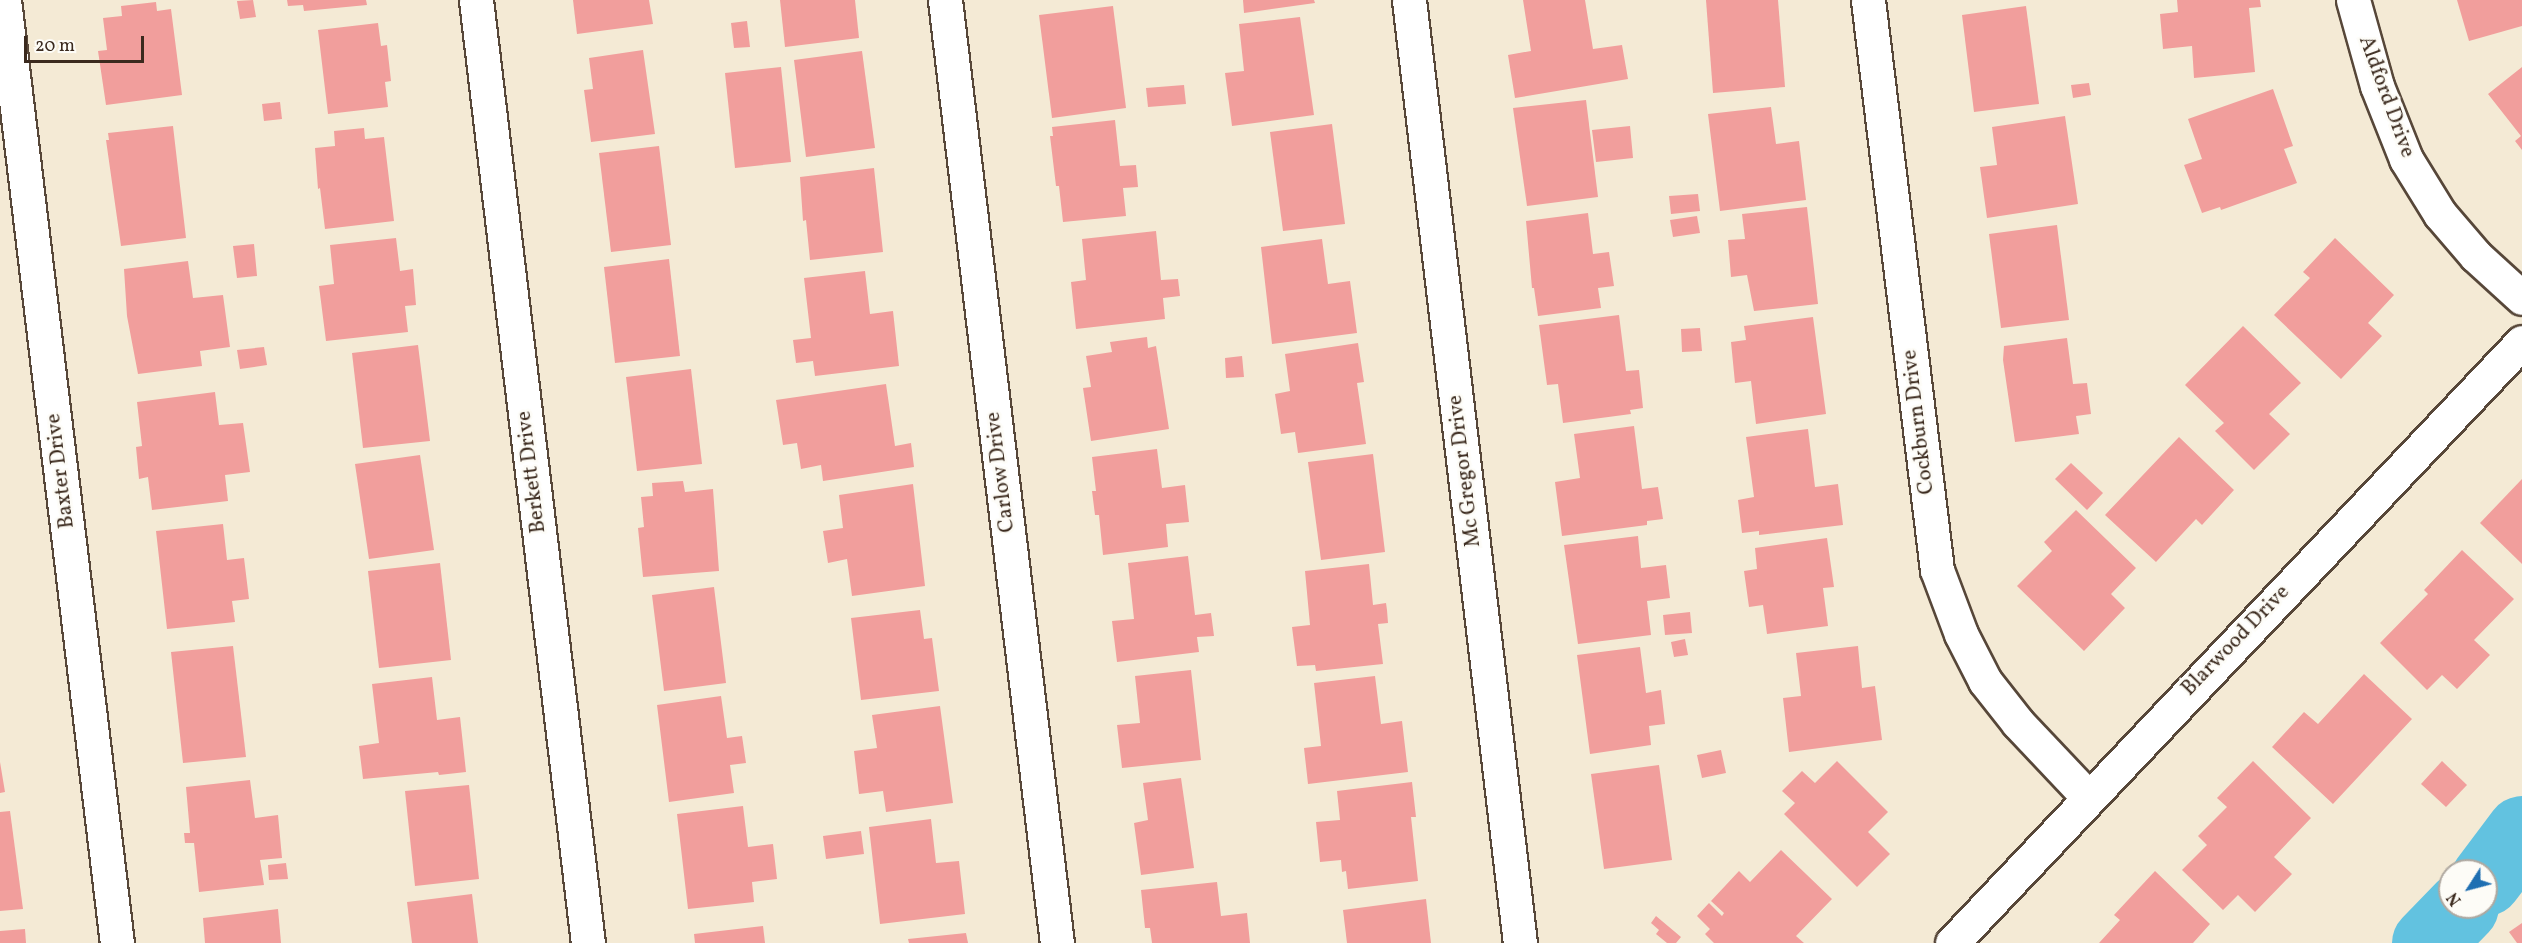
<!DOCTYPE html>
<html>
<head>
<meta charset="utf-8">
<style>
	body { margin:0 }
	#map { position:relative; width:2522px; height:943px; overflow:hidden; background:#f4ead5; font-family:Vollkorn,serif }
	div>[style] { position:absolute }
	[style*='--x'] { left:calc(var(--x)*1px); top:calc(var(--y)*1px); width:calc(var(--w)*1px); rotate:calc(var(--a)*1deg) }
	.river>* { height:72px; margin:-36px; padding:0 36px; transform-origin:36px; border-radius:36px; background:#62c2e0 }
	.building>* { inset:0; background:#f19e9c }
	.roads { filter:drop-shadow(2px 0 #574739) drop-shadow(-2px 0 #574739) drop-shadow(0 2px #574739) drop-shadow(0 -2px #574739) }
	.minor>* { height:33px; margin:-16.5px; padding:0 16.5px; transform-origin:16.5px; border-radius:16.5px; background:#fff }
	span { translate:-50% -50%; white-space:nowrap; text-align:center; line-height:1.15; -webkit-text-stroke:5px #fdfcf7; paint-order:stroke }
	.street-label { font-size:21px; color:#3b2a1e }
	.north { position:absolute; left:2438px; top:859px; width:60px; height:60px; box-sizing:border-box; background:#fdfcf7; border:2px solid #afa8a0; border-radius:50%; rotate:234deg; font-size:16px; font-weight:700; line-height:24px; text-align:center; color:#3b2a1e }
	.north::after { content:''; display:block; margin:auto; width:21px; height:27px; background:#1f6fb2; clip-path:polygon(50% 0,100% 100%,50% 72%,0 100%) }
	.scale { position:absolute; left:24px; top:36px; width:120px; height:27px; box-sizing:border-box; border:3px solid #3b2a1e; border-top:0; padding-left:8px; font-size:18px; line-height:21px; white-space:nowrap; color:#3b2a1e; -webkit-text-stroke:4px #fdfcf7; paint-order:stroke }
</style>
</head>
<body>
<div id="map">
	<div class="river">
		<div style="--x:2486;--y:880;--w:60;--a:-53.1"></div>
		<div style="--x:2428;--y:943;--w:50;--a:-45.8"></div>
	</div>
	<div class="building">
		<div style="clip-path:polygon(253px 0,256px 17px,240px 19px,237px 1px)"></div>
		<div style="clip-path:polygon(287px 0,366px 0,367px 5px,304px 11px,303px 5px,288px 6px)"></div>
		<div style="clip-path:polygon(573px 0,649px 0,653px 24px,577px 34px)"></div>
		<div style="clip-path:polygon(780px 0,855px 0,859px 38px,785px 47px)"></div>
		<div style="clip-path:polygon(1243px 0,1314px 0,1315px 3px,1244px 13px)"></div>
		<div style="clip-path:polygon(1523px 0,1585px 0,1593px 49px,1622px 45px,1628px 79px,1515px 98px,1508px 55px,1531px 51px)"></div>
		<div style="clip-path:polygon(1706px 0,1778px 0,1785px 87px,1713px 93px)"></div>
		<div style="clip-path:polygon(2177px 0,2260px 0,2261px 7px,2249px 8px,2255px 72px,2194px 78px,2192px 46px,2163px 49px,2160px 14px,2178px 12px)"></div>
		<div style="clip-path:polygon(2457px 0,2522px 0,2522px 26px,2469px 41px)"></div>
		<div style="clip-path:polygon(156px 2px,157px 11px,171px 9px,182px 95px,106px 105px,98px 51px,107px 50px,103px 18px,122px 16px,121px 6px)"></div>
		<div style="clip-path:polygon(1113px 6px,1126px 108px,1052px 118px,1039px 15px)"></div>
		<div style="clip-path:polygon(2026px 6px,2039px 104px,1974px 112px,1962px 15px)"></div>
		<div style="clip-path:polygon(1300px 17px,1314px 115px,1232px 126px,1225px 73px,1244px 71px,1239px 24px)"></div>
		<div style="clip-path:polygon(747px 21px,750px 47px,734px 48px,731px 23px)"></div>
		<div style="clip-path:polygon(378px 23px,381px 46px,387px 45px,391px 81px,385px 82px,388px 107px,328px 114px,318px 30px)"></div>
		<div style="clip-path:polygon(643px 50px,655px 134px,591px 142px,584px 90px,593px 89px,589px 58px)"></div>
		<div style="clip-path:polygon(862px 51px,875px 148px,806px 157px,794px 60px)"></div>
		<div style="clip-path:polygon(781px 67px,791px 162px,735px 168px,725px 73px)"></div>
		<div style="clip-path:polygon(2522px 67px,2522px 150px,2515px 141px,2521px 136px,2488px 94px)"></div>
		<div style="clip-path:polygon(2089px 83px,2091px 95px,2073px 98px,2071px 85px)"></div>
		<div style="clip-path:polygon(1184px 85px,1186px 104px,1148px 107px,1146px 88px)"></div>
		<div style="clip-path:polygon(2273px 89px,2293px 146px,2284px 149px,2297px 183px,2221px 210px,2220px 207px,2202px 213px,2184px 165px,2202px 159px,2188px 119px)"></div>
		<div style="clip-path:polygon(1586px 100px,1598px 197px,1527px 206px,1513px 108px)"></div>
		<div style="clip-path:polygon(280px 102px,282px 119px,264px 121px,262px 104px)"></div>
		<div style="clip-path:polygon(1771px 107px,1776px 144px,1799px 141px,1806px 200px,1720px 211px,1708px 114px)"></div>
		<div style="clip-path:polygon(2065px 116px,2078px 204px,1987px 218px,1980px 167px,1997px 165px,1992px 127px)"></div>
		<div style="clip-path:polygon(1115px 120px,1120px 166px,1136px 165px,1138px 187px,1123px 188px,1126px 216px,1063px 222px,1059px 186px,1056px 186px,1050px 136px,1053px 136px,1052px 127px)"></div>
		<div style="clip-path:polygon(1332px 124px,1345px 224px,1283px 231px,1270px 132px)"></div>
		<div style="clip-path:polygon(173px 126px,186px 238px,121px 246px,106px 140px,109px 140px,108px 133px)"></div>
		<div style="clip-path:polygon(1630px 126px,1633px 158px,1596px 162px,1592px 130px)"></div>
		<div style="clip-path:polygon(364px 128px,365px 139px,384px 137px,394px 221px,325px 229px,320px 188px,318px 189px,315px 148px,335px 146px,334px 131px)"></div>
		<div style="clip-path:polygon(659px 146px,671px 245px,611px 252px,599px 153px)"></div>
		<div style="clip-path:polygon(874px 168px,883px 252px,810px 260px,806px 220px,803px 221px,800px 177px)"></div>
		<div style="clip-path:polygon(1698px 194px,1700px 211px,1671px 214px,1669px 196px)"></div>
		<div style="clip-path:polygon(1807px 207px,1818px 304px,1754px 311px,1747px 275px,1731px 277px,1728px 240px,1745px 239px,1742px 214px)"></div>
		<div style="clip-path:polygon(1588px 213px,1593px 254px,1609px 252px,1614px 286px,1598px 288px,1601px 308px,1538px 316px,1534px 288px,1532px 288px,1526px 221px)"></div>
		<div style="clip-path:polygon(1697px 216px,1700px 233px,1673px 237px,1670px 220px)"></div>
		<div style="clip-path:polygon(2057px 225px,2069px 320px,2001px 328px,1989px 234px)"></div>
		<div style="clip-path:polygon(1156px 231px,1161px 280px,1178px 279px,1180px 296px,1163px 298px,1165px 319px,1076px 329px,1071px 282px,1086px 280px,1082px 239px)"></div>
		<div style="clip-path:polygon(396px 238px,400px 271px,413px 269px,416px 305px,405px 306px,408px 332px,326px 341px,319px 286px,334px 284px,330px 245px)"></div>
		<div style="clip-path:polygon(2335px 238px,2394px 295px,2368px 323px,2382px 336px,2341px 379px,2274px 315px,2310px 278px,2303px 272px)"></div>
		<div style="clip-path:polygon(1322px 239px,1328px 284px,1350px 281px,1357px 333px,1272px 344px,1261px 247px)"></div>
		<div style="clip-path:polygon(254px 244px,257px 276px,237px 278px,233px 246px)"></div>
		<div style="clip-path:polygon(669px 259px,680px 356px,615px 363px,604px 267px)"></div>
		<div style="clip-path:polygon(188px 261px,193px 298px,223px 295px,230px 347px,200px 351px,202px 366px,138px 374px,127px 316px,124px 269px)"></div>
		<div style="clip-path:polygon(865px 271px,870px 314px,893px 311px,899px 366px,815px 376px,813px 361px,796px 363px,793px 340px,811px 338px,804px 278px)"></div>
		<div style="clip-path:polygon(1619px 315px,1626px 371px,1639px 370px,1643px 408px,1630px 410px,1631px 414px,1563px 423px,1558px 384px,1547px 385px,1539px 325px)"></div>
		<div style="clip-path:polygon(1813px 317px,1826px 414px,1756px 424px,1751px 381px,1735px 383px,1731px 342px,1746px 340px,1744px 326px)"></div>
		<div style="clip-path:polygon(2243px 326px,2301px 383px,2269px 414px,2290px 434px,2254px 470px,2215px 431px,2224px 423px,2185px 385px)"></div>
		<div style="clip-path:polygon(1700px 328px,1702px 351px,1682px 352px,1681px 329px)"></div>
		<div style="clip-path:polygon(1147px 337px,1148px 348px,1156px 346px,1169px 429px,1091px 441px,1083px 388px,1091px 387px,1086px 356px,1112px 352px,1110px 342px)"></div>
		<div style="clip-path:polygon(2067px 338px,2073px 384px,2087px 383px,2091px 414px,2076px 416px,2079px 434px,2015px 442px,2003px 360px,2004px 346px)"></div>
		<div style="clip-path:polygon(1358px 343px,1364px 382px,1357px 383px,1366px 444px,1298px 453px,1295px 432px,1281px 434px,1275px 394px,1290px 391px,1285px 354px)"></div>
		<div style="clip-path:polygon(418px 345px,430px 441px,363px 448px,352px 353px)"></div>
		<div style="clip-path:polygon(264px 347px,267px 365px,240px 369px,237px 350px)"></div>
		<div style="clip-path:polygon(1242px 356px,1244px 377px,1226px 378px,1225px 358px)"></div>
		<div style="clip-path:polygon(691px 369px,702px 464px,637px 471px,626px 377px)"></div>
		<div style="clip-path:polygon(886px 384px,895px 446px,911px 443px,914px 467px,823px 481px,821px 465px,801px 469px,797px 443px,783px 445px,776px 400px)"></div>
		<div style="clip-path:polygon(215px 392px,219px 425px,243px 423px,250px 472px,225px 475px,228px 501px,152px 510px,148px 477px,139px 479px,136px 447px,142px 446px,137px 402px)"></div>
		<div style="clip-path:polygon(1634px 426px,1642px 489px,1658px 487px,1663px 519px,1647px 521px,1647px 525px,1562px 536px,1555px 482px,1580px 478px,1574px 434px)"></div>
		<div style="clip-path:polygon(1808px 429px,1815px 487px,1838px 484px,1843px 525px,1759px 535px,1759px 531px,1742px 533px,1738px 500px,1754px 497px,1746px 437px)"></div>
		<div style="clip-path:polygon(2179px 437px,2234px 490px,2202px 525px,2196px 519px,2156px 562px,2105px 515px)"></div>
		<div style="clip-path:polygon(1157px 449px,1162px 488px,1185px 485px,1189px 522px,1166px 524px,1168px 547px,1103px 555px,1099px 515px,1095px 515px,1092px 491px,1096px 491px,1092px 457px)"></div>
		<div style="clip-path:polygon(1373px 454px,1385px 552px,1321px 560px,1308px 462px)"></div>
		<div style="clip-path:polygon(420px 455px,434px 550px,369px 559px,355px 464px)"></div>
		<div style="clip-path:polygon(2071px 463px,2103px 493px,2087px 510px,2055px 479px)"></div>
		<div style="clip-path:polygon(2522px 479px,2522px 564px,2480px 523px)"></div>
		<div style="clip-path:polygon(683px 481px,685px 492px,713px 489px,719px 571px,643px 577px,638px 528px,644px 527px,641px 497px,653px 496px,652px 483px)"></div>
		<div style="clip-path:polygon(913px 484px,925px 586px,852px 596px,847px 559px,828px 563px,823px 531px,843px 528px,839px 495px)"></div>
		<div style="clip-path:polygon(2076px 510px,2136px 568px,2111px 594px,2125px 608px,2084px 651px,2017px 586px,2052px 551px,2044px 542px)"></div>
		<div style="clip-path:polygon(223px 524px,227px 560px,244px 558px,249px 599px,232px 601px,235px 622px,167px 629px,156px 531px)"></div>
		<div style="clip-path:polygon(1638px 536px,1641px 568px,1666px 565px,1670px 598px,1647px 601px,1651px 635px,1578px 644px,1564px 545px)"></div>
		<div style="clip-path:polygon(1827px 538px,1834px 587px,1823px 588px,1828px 626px,1767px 634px,1763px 605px,1749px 607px,1744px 571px,1757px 569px,1755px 548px)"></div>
		<div style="clip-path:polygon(2462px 550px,2514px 599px,2474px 640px,2490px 655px,2457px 689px,2442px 675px,2427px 690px,2380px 643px,2428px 594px,2424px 590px)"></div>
		<div style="clip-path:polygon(1188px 556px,1195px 615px,1211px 613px,1214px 636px,1197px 637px,1199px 652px,1117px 662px,1112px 621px,1134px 619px,1128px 563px)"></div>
		<div style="clip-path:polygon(440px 563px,451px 660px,379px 668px,368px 571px)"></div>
		<div style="clip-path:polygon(1369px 564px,1373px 605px,1386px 603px,1387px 610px,1388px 623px,1378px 624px,1383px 664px,1316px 671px,1315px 665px,1297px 666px,1292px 627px,1310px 625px,1305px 571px)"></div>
		<div style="clip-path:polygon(714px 587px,726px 683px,664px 691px,652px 595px)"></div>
		<div style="clip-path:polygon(920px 610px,924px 639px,932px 638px,939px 691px,861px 700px,851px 618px)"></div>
		<div style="clip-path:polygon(1690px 612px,1692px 633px,1665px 635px,1663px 615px)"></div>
		<div style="clip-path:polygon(1685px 639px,1688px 655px,1674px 657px,1671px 642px)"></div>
		<div style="clip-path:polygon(233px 646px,246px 757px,183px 763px,171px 652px)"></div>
		<div style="clip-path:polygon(1858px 646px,1862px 688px,1875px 686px,1882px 740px,1789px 752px,1783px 698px,1801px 696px,1796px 653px)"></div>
		<div style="clip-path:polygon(1640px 647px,1646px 693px,1661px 690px,1665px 724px,1649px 726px,1651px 745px,1590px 754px,1577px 655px)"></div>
		<div style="clip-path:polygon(1191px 670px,1201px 760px,1122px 768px,1117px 725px,1140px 723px,1135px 676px)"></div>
		<div style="clip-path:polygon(2364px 674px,2412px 719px,2333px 804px,2272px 747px,2304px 712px,2318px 724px)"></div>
		<div style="clip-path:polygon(1375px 676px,1381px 724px,1402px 721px,1408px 772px,1308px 784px,1304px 748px,1321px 746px,1314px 683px)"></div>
		<div style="clip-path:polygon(432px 677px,437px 720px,460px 717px,466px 772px,439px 775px,438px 772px,363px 779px,359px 746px,379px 743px,372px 684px)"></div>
		<div style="clip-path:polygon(721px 696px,727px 738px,742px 736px,746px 763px,730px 765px,734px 793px,669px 802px,657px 705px)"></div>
		<div style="clip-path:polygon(940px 706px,953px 803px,886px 812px,883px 791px,859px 794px,854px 751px,877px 748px,872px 715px)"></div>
		<div style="clip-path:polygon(1721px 750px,1726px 773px,1702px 778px,1697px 755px)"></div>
		<div style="clip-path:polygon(1837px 761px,1888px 812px,1868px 832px,1890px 854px,1857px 887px,1784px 814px,1795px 803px,1782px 791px,1802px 771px,1815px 783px)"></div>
		<div style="clip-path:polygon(2253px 761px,2311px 818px,2274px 857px,2292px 874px,2255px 912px,2238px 895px,2223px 910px,2182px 870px,2207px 845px,2198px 836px,2227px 807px,2217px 798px)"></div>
		<div style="clip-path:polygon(2442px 761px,2467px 785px,2446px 807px,2421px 784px)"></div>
		<div style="clip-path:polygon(0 762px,5px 792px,0 793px)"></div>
		<div style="clip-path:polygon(1659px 765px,1672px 860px,1604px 869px,1591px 774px)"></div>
		<div style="clip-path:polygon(1181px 778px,1194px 868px,1141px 875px,1134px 823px,1148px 820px,1143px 783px)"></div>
		<div style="clip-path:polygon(250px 780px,255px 818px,278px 815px,282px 858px,260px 860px,264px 885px,199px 892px,194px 843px,185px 843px,184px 833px,190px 833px,186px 787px)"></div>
		<div style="clip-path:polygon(1412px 782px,1416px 817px,1411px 817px,1418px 881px,1348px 889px,1346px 871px,1342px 872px,1341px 860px,1320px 862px,1316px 822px,1340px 820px,1337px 791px)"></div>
		<div style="clip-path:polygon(469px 785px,479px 879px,415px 886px,405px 791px)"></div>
		<div style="clip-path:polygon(743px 806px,748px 847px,773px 844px,777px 879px,752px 882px,754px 902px,688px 909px,677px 814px)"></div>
		<div style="clip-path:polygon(10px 811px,23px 909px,0 911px,0 812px)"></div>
		<div style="clip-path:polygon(931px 819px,936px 863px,959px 861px,965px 914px,880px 924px,869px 827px)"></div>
		<div style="clip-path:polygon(861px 831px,864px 854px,826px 859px,823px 836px)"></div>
		<div style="clip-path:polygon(1781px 850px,1832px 899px,1796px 936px,1804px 943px,1714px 943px,1705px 934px,1710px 929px,1697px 916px,1709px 903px,1722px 916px,1724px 913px,1711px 901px,1739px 871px,1750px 882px)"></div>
		<div style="clip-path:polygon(286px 863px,288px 879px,269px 880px,268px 865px)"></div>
		<div style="clip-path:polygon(2155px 871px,2210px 924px,2193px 943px,2099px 943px,2120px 920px,2114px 915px)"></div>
		<div style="clip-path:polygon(1217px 882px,1221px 916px,1247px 913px,1250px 943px,1152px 943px,1150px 928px,1145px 928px,1141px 890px)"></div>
		<div style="clip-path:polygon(472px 894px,478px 943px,412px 943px,407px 902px)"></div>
		<div style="clip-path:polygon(1426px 899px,1431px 943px,1347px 943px,1343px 910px)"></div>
		<div style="clip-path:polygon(278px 909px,281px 943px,205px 943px,203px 918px)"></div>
		<div style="clip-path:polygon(1656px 916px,1681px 937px,1676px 943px,1667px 943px,1656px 934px,1659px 930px,1651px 923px)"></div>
		<div style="clip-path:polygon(2522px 923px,2522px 943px,2517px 943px,2509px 932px)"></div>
		<div style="clip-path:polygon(763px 926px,765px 943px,695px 943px,694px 934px)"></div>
		<div style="clip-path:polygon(25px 929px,26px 943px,0 943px,0 931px)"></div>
		<div style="clip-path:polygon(966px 933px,968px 943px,909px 943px,908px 939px)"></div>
	</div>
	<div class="roads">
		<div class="minor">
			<div style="--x:4;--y:0;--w:950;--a:83.17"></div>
			<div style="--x:476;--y:0;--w:950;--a:83.23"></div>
			<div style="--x:945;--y:0;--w:950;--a:83.23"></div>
			<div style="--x:1409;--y:0;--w:950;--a:83.29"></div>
			<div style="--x:1868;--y:0;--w:574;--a:83.1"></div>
			<div style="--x:1937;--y:570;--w:68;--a:69.4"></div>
			<div style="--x:1961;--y:634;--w:53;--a:62.9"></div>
			<div style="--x:1985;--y:681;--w:53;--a:51.8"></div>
			<div style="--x:2018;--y:723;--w:102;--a:46.6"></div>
			<div style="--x:2353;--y:0;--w:89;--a:74.4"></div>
			<div style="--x:2377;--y:86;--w:79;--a:68.3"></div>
			<div style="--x:2406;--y:159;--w:65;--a:58.3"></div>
			<div style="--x:2440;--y:214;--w:55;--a:49.4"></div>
			<div style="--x:2476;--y:256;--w:62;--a:42.4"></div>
			<div style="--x:1952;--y:943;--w:828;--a:-46.52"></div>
		</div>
	</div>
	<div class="street-label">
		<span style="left:2386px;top:97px;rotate:70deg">Aldford Drive</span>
		<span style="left:1919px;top:422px;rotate:-97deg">Cockburn Drive</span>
		<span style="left:61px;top:471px;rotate:-97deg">Baxter Drive</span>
		<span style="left:1465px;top:471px;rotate:-97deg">Mc Gregor Drive</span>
		<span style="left:532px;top:472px;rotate:-97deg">Berkett Drive</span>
		<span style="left:1001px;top:472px;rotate:-97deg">Carlow Drive</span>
		<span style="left:2236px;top:641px;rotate:-46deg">Blarwood Drive</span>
	</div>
	<div class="north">N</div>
	<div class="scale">20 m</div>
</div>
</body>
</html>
